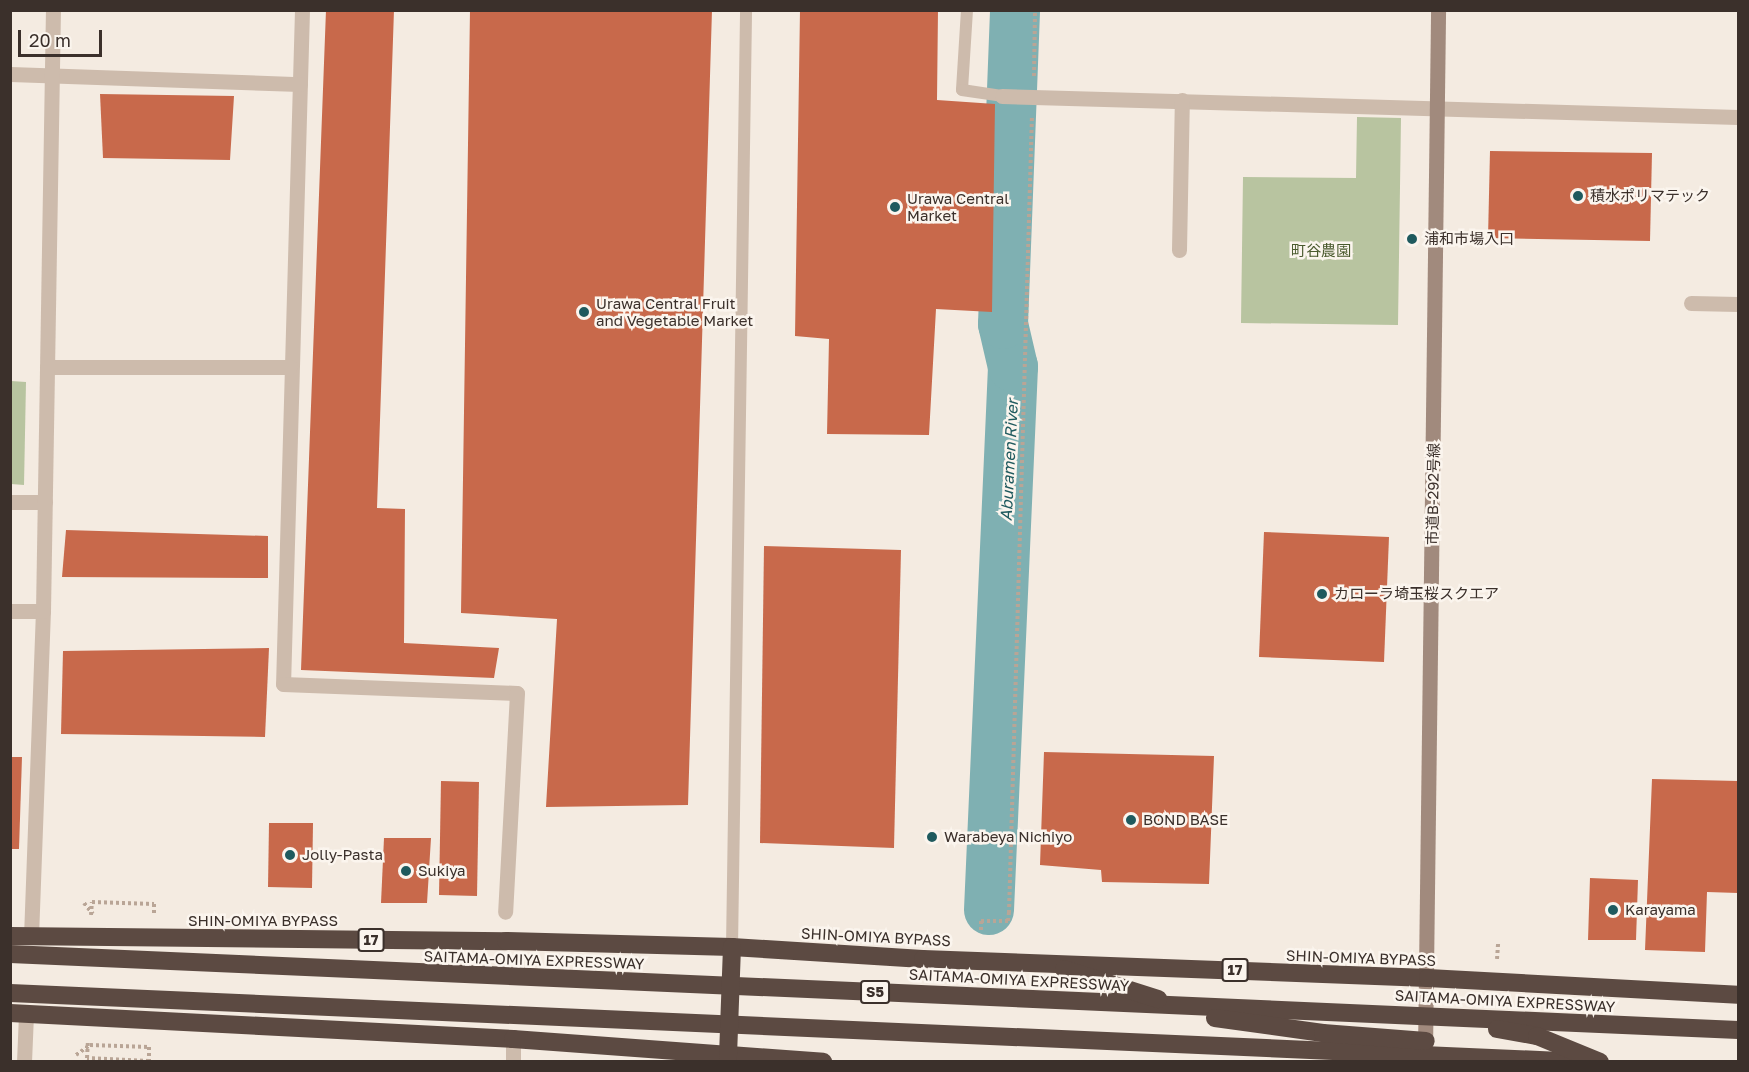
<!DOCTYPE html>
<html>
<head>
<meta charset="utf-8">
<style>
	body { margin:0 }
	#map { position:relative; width:1749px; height:1072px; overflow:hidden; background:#f4ebe1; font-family:"Golos Text","Noto Sans JP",sans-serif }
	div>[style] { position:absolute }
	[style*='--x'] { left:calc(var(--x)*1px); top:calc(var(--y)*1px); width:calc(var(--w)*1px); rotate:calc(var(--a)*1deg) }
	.green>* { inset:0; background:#b8c4a0 }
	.river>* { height:50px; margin:-25px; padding:0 25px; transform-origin:25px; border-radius:25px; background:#7fb0b2 }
	.building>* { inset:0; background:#c8694b }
	.path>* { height:4px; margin-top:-2px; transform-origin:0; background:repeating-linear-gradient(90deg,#b9a596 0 3px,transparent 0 6px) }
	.lane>* { height:12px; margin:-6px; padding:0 6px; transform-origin:6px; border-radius:6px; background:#cdbbac }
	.street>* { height:15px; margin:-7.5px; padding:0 7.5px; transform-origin:7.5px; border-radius:7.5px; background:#cdbbac }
	.secondary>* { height:15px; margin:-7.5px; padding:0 7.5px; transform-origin:7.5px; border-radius:7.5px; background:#a18a7d }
	.highway>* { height:18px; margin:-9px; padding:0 9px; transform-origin:9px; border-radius:9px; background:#5c4a42 }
	.dots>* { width:16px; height:16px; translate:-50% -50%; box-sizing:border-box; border:3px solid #fbf5ee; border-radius:50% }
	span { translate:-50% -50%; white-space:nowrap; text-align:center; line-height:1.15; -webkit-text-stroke:5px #fbf5ee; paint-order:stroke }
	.shield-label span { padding:2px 4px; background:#fbf5ee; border:2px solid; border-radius:4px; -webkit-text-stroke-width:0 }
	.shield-label { font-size:14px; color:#3b302b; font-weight:700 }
	.poi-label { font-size:15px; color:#3b302b }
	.left { translate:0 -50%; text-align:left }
	.park-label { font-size:15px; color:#4a5a2e }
	.street-label { font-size:15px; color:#3b302b }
	.water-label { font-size:16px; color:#1f5a5e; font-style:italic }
	.frame { position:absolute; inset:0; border:12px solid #3b302b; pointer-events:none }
	.scale { position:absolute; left:18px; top:30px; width:84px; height:27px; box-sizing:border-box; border:3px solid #3b302b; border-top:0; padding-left:8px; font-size:18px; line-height:21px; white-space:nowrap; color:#3b302b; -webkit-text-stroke:4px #fbf5ee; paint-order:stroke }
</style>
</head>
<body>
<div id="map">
	<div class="green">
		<div style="clip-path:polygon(1357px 117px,1401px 118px,1398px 325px,1241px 323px,1243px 177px,1356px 178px)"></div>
		<div style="clip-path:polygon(11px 381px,26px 382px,24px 485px,11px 484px)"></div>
	</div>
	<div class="river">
		<div style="--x:989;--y:910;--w:544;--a:-87.47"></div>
		<div style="--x:1013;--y:367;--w:44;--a:-103.1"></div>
		<div style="--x:1003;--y:324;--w:314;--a:-87.8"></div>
	</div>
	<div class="building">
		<div style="clip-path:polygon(326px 10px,394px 10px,377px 508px,405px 509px,404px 643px,499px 648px,494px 678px,301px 670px)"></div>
		<div style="clip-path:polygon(470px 10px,712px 10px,688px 805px,546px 807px,557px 619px,461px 613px)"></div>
		<div style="clip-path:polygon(800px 10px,938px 10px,937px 100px,995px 104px,992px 312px,936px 309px,929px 435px,827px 434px,829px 339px,795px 336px)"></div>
		<div style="clip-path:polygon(100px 94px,234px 96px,230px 160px,103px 158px)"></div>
		<div style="clip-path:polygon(1490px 151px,1652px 153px,1650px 241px,1488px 238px)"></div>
		<div style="clip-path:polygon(66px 530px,268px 536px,268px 578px,62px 577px)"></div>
		<div style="clip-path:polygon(1264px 532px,1389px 537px,1384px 662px,1259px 657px)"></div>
		<div style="clip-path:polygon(764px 546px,901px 550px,894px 848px,760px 843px)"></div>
		<div style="clip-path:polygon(269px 648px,265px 737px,61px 734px,63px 651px)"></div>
		<div style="clip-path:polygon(1044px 752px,1214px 756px,1209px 884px,1102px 882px,1101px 870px,1040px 865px)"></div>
		<div style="clip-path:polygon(10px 757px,22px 757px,19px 849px,10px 849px)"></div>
		<div style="clip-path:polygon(1652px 779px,1738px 781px,1738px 893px,1707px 892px,1705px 952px,1645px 950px)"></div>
		<div style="clip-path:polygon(441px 781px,479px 782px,477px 896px,439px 895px)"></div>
		<div style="clip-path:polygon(269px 823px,313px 823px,312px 888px,268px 887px)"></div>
		<div style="clip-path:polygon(384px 838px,431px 838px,427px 903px,381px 903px)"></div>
		<div style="clip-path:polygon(1590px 878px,1638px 880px,1636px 940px,1588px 940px)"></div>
	</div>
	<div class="path">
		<div style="--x:1034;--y:76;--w:66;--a:-89.1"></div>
		<div style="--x:84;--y:903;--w:14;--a:51"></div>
		<div style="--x:91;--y:915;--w:13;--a:-86"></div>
		<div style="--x:92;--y:902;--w:62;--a:1.8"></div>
		<div style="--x:154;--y:904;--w:11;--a:90"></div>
		<div style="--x:981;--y:930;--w:9;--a:-90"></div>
		<div style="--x:981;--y:921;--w:27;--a:0"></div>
		<div style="--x:1008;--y:921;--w:8;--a:-83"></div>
		<div style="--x:1009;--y:913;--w:797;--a:-88.35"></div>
		<div style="--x:1497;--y:959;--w:16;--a:-86"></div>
		<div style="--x:76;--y:1055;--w:17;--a:-36"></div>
		<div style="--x:90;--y:1045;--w:59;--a:1.9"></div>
		<div style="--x:149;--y:1047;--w:14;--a:90"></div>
		<div style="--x:149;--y:1061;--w:62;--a:-177.2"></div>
		<div style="--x:87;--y:1058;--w:18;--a:-87"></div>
	</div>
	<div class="lane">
		<div style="--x:967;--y:10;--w:80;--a:93.6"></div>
		<div style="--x:962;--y:90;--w:40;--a:8.5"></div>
		<div style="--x:732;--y:947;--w:937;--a:-89.14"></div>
	</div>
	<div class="street">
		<div style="--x:302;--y:10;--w:674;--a:91.61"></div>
		<div style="--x:283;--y:684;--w:234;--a:2.2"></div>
		<div style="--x:517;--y:693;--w:219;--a:93.1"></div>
		<div style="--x:10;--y:74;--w:290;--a:2"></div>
		<div style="--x:1002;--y:96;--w:736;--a:1.63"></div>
		<div style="--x:1179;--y:250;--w:150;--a:-88.9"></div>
		<div style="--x:1691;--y:303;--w:47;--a:1.2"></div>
		<div style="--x:47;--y:367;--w:243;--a:0"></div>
		<div style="--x:10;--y:502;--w:35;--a:0"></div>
		<div style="--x:10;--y:611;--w:33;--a:0"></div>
		<div style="--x:31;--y:937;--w:326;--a:-87.9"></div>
		<div style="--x:43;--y:611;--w:601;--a:-89.05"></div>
		<div style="--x:24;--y:1062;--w:48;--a:-87.6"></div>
		<div style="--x:513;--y:1062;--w:23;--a:-90"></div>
	</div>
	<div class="secondary">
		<div style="--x:1425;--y:1051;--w:1041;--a:-89.28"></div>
	</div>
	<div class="highway">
		<div style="--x:10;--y:936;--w:496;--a:0.6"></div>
		<div style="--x:506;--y:941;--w:226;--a:1.5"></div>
		<div style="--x:732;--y:947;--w:191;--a:3.6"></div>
		<div style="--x:923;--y:959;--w:505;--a:2.15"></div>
		<div style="--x:1428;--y:978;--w:310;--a:3.1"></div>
		<div style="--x:10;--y:954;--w:1730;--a:2.52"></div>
		<div style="--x:1064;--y:969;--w:99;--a:17.7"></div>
		<div style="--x:10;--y:993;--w:1573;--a:2.51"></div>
		<div style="--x:10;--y:1013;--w:504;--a:2.96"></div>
		<div style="--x:513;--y:1039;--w:311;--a:4.2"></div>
		<div style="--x:1215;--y:1018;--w:109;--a:7.9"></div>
		<div style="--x:1323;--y:1033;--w:103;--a:4.4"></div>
		<div style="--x:1497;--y:1029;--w:41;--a:9.9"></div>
		<div style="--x:1537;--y:1036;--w:68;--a:22.4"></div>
		<div style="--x:728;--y:1056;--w:109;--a:-87.9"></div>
	</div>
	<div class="dots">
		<div style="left:1578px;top:196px;background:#1f5a5e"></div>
		<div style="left:895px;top:207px;background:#1f5a5e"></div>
		<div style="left:1412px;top:239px;background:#1f5a5e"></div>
		<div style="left:584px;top:312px;background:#1f5a5e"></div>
		<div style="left:1322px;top:594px;background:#1f5a5e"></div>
		<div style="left:1131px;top:820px;background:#1f5a5e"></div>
		<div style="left:932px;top:837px;background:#1f5a5e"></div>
		<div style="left:290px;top:855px;background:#1f5a5e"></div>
		<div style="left:406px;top:871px;background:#1f5a5e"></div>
		<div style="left:1613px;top:910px;background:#1f5a5e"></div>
	</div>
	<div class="shield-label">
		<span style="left:371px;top:940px">17</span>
		<span style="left:1235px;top:970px">17</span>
		<span style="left:875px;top:992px">S5</span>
	</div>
	<div class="poi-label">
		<span class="left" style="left:1590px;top:196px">積水ポリマテック</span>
		<span class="left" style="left:907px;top:207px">Urawa Central<br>Market</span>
		<span class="left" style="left:1424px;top:239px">浦和市場入口</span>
		<span class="left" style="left:596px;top:312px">Urawa Central Fruit<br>and Vegetable Market</span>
		<span class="left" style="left:1334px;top:594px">カローラ埼玉桜スクエア</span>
		<span class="left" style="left:1143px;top:820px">BOND BASE</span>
		<span class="left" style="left:944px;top:837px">Warabeya Nichiyo</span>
		<span class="left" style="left:302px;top:855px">Jolly-Pasta</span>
		<span class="left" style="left:418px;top:871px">Sukiya</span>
		<span class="left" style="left:1625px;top:910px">Karayama</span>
	</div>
	<div class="park-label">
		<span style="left:1321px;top:251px">町谷農園</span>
	</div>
	<div class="street-label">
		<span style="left:1433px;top:494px;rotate:-89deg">市道B-292号線</span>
		<span style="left:263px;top:921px">SHIN-OMIYA BYPASS</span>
		<span style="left:876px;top:937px;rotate:3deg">SHIN-OMIYA BYPASS</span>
		<span style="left:1361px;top:958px;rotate:2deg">SHIN-OMIYA BYPASS</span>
		<span style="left:534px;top:960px;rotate:2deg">SAITAMA-OMIYA EXPRESSWAY</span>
		<span style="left:1019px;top:980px;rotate:3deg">SAITAMA-OMIYA EXPRESSWAY</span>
		<span style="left:1505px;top:1001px;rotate:3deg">SAITAMA-OMIYA EXPRESSWAY</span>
	</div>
	<div class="water-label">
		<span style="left:1009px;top:460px;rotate:-87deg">Aburamen River</span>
	</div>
	<div class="frame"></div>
	<div class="scale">20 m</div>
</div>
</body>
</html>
